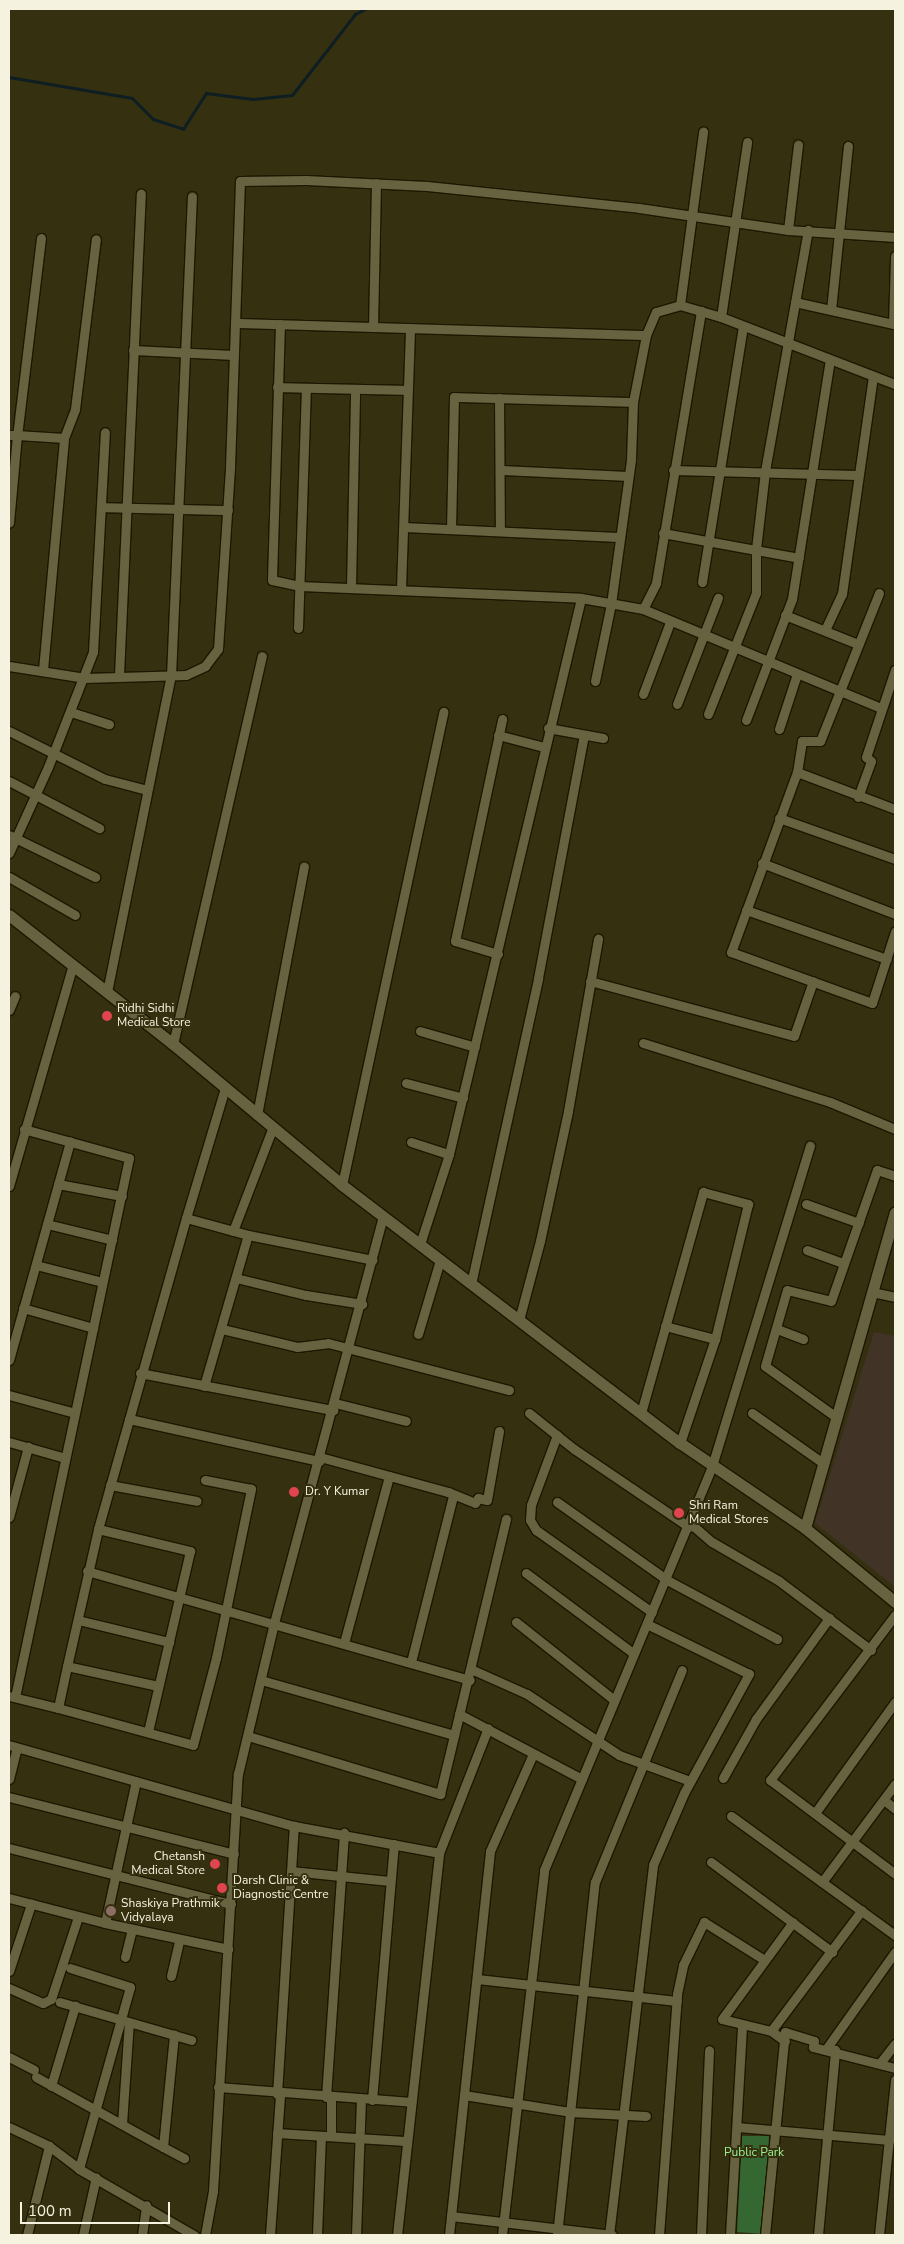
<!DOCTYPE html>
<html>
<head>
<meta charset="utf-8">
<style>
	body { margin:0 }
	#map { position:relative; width:904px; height:2244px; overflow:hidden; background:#35300f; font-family:"Nunito Sans",sans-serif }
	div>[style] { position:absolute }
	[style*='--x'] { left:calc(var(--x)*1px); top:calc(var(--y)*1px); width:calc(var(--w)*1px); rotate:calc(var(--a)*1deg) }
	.industrial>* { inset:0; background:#413426 }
	.green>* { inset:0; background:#346731 }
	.stream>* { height:3px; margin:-1.5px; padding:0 1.5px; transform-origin:1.5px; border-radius:1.5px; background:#0e1e23 }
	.roads { filter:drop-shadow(1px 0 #1d1700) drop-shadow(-1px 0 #1d1700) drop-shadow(0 1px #1d1700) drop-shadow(0 -1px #1d1700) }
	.minor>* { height:9px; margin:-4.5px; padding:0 4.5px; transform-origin:4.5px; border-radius:4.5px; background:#676240 }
	.tertiary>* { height:11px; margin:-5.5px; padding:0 5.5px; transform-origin:5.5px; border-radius:5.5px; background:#676240 }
	.dots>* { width:14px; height:14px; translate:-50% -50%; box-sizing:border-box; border:2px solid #35300f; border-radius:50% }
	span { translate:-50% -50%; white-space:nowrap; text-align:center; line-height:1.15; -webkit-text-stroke:4px #35300f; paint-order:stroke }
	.poi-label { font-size:12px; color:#f5f2e0 }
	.left { translate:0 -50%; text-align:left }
	.right { translate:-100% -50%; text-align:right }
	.park-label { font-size:12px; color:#99f193 }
	.frame { position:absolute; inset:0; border:10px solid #f5f2e0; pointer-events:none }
	.scale { position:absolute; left:20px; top:2202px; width:150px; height:22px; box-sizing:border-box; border:2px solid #f5f2e0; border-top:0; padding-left:6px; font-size:15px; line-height:18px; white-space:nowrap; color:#f5f2e0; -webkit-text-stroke:4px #35300f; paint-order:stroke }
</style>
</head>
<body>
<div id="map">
	<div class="industrial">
		<div style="clip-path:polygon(874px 1332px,895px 1336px,895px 1587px,815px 1523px)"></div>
	</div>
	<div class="green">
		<div style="clip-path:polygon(742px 2136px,769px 2136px,764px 2234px,737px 2232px)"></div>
	</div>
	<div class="stream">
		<div style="--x:9;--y:77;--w:125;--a:9.7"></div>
		<div style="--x:132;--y:98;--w:30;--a:45"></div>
		<div style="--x:153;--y:119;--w:32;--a:18"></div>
		<div style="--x:183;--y:129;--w:43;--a:-57.4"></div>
		<div style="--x:206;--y:93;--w:47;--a:7.3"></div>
		<div style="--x:253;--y:99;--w:39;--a:-6"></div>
		<div style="--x:292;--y:95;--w:103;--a:-52.1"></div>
		<div style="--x:355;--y:14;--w:11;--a:-27"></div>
	</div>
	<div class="roads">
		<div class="minor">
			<div style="--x:788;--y:230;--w:86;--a:-83.3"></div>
			<div style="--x:41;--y:238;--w:198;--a:96.9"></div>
			<div style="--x:17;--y:435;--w:47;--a:3.7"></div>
			<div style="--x:64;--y:438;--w:31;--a:-69"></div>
			<div style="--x:75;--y:409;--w:171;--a:-83"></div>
			<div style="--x:795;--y:302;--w:100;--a:12.7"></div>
			<div style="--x:893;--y:324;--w:68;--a:-88.3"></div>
			<div style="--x:680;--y:305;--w:175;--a:-82.4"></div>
			<div style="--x:831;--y:310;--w:165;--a:-84.1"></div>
			<div style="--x:721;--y:317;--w:177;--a:-81.5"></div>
			<div style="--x:235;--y:323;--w:411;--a:1.7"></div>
			<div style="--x:280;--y:324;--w:256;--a:91.8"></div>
			<div style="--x:272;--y:580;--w:29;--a:12"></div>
			<div style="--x:300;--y:586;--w:281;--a:2.4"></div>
			<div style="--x:581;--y:598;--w:63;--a:10.1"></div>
			<div style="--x:643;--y:609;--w:258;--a:22.6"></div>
			<div style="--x:373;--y:327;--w:144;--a:-88.8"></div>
			<div style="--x:133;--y:350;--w:101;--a:2.8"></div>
			<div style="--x:277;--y:387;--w:129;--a:1.3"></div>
			<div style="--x:499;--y:398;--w:133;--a:89.6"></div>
			<div style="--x:9;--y:435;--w:8;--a:0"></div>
			<div style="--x:17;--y:435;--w:88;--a:95.2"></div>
			<div style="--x:502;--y:470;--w:126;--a:2.7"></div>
			<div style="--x:673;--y:470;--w:183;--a:1.6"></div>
			<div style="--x:101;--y:507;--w:127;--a:1.4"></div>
			<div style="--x:404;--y:527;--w:214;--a:2.7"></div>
			<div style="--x:451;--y:529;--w:132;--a:-88.7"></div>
			<div style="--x:454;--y:397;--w:179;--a:1.6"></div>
			<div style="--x:663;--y:533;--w:138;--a:10.4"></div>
			<div style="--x:702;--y:582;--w:258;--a:-80.9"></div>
			<div style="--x:351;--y:587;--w:198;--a:-88.8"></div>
			<div style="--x:401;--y:588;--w:260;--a:-88"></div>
			<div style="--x:879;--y:593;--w:159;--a:111.7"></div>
			<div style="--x:820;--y:741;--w:18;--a:180"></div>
			<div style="--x:802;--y:741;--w:31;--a:99"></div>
			<div style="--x:797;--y:772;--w:192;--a:110.1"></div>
			<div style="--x:731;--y:952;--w:150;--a:19.9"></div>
			<div style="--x:872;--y:1003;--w:75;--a:-72.1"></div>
			<div style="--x:643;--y:609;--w:29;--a:-63"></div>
			<div style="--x:656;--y:583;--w:276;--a:-80.6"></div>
			<div style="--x:785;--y:615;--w:79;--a:21.7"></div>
			<div style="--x:298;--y:628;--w:240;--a:-88.1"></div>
			<div style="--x:825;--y:630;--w:40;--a:-65"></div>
			<div style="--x:842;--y:594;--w:220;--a:-81.9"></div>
			<div style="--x:9;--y:666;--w:77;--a:9"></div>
			<div style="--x:85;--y:678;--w:101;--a:-1.7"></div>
			<div style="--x:186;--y:675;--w:21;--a:-25"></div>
			<div style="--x:205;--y:666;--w:21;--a:-53"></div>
			<div style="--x:218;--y:649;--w:182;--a:-86.2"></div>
			<div style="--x:230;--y:467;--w:286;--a:-88"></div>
			<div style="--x:240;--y:181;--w:66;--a:-0.9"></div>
			<div style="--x:306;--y:180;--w:121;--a:2.8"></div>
			<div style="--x:427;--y:186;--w:213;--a:5.9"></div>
			<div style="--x:639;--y:208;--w:151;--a:8.4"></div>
			<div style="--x:788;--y:230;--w:107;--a:3.7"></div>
			<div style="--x:43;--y:670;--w:233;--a:-84.8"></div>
			<div style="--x:119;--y:675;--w:482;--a:-87.4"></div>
			<div style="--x:595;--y:681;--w:79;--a:-78.3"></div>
			<div style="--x:611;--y:604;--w:146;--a:-82.1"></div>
			<div style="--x:631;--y:459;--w:57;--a:-88"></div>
			<div style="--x:633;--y:402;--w:68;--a:-79"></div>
			<div style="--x:646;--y:335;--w:25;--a:-67"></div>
			<div style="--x:656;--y:312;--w:25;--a:-16"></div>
			<div style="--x:680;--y:305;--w:43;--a:16.3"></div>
			<div style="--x:721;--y:317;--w:186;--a:21.1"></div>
			<div style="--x:643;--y:694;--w:77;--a:-69.4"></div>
			<div style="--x:677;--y:704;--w:114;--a:-68.9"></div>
			<div style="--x:71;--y:712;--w:40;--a:18"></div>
			<div style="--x:708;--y:714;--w:130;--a:-68.4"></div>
			<div style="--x:756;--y:593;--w:44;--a:-90"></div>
			<div style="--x:756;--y:549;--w:79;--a:-83.4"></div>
			<div style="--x:765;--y:471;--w:245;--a:-79.9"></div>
			<div style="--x:746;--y:720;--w:129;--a:-69.2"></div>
			<div style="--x:792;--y:599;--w:242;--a:-81"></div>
			<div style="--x:548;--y:728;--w:56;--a:10.3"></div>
			<div style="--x:779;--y:729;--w:58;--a:-71.9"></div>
			<div style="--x:9;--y:731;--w:107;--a:26.6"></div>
			<div style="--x:105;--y:779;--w:43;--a:14.7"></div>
			<div style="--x:498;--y:735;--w:48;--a:14.6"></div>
			<div style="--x:797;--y:772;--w:105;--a:20.7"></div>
			<div style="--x:9;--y:781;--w:102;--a:27.6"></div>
			<div style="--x:858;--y:797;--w:38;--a:-70"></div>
			<div style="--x:871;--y:761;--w:6;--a:-141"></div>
			<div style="--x:866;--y:757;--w:92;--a:-71.6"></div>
			<div style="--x:779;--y:818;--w:123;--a:19.5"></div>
			<div style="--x:9;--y:835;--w:96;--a:26"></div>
			<div style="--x:9;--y:853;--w:94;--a:-65.6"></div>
			<div style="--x:48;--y:767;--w:123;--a:-68.6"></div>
			<div style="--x:93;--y:652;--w:220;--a:-86.9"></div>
			<div style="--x:762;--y:863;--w:142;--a:21"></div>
			<div style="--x:9;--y:877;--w:76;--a:29.9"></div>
			<div style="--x:746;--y:910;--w:149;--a:19.2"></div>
			<div style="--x:498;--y:954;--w:45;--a:-163.2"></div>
			<div style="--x:455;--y:941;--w:227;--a:-78"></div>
			<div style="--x:590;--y:981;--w:211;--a:15.1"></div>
			<div style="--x:794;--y:1036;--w:58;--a:-70.9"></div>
			<div style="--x:107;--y:992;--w:322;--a:-78.6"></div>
			<div style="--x:171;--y:676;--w:480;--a:-87.5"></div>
			<div style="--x:9;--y:1010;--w:15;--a:-67"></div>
			<div style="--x:420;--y:1031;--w:57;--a:16.2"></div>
			<div style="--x:643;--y:1043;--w:196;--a:17.5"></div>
			<div style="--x:830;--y:1102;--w:70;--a:22.6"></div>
			<div style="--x:173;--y:1044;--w:398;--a:-77.1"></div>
			<div style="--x:406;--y:1083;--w:59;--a:14.7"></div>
			<div style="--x:257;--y:1115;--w:253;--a:-79.3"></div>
			<div style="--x:411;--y:1142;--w:40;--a:18"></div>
			<div style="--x:58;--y:1184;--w:65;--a:10.6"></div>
			<div style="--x:342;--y:1185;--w:484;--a:-77.9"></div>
			<div style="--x:9;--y:1186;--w:227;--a:-73.9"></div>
			<div style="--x:806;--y:1204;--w:56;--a:19.7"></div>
			<div style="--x:186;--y:1218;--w:136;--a:-73.3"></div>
			<div style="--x:47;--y:1224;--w:67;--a:13.8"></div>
			<div style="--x:233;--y:1231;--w:111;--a:-69"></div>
			<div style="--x:420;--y:1244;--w:95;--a:-72.1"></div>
			<div style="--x:449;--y:1154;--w:571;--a:-76.64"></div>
			<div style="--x:807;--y:1250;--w:38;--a:20"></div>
			<div style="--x:36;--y:1265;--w:68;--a:14.4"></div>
			<div style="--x:236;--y:1278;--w:72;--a:13.7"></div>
			<div style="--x:306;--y:1295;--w:57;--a:9.1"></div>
			<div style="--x:471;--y:1284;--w:313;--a:-77.6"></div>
			<div style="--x:538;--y:978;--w:247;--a:-79.3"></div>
			<div style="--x:872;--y:1292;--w:24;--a:12"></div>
			<div style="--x:23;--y:1308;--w:73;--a:15.9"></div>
			<div style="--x:519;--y:1320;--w:82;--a:-75.1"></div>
			<div style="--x:540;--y:1241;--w:133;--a:-77.8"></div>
			<div style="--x:568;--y:1111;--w:175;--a:-80.1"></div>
			<div style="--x:665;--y:1326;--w:52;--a:14.6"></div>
			<div style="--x:222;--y:1329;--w:77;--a:13.5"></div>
			<div style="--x:297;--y:1347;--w:31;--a:-7"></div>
			<div style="--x:328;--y:1343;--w:187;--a:14.6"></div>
			<div style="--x:777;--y:1329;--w:28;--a:21"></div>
			<div style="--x:418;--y:1334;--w:77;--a:-73.4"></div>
			<div style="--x:9;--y:1360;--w:227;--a:-74.4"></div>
			<div style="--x:140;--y:1373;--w:197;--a:10.9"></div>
			<div style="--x:204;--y:1386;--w:157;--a:-73.8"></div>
			<div style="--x:9;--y:1395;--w:68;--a:15.3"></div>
			<div style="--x:335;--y:1403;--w:73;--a:14.2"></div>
			<div style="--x:529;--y:1413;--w:58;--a:38.7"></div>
			<div style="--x:574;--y:1449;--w:139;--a:34.1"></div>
			<div style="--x:641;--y:1413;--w:230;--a:-74.3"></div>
			<div style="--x:703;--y:1192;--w:47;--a:14.9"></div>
			<div style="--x:748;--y:1204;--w:139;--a:103.7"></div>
			<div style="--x:715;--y:1339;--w:110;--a:108.6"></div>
			<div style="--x:752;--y:1413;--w:87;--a:35.2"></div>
			<div style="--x:836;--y:1417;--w:87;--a:-144.3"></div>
			<div style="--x:765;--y:1366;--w:79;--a:-73.9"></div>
			<div style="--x:787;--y:1290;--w:45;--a:14"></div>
			<div style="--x:831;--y:1301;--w:139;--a:-70.7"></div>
			<div style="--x:877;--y:1170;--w:19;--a:18"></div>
			<div style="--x:129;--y:1419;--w:195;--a:12.5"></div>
			<div style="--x:557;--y:1435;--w:75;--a:110.4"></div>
			<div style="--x:531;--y:1505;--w:15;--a:94"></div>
			<div style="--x:530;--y:1520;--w:12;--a:59"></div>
			<div style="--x:536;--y:1530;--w:142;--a:35.3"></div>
			<div style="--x:9;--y:1442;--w:58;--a:15.9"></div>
			<div style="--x:320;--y:1457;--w:133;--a:15.3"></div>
			<div style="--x:448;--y:1492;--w:29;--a:22"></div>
			<div style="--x:475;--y:1503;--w:6;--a:-59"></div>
			<div style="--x:478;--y:1498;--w:9;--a:13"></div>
			<div style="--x:487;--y:1500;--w:70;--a:-80.1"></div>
			<div style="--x:110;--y:1485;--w:88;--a:10.4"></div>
			<div style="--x:557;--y:1502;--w:135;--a:35.3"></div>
			<div style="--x:667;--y:1580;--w:125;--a:28.2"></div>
			<div style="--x:9;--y:1517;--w:73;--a:-74.8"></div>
			<div style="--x:691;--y:1524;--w:28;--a:41"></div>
			<div style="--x:712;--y:1542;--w:78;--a:30.2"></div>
			<div style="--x:779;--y:1581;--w:115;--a:36.9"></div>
			<div style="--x:98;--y:1529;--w:95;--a:13.4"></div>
			<div style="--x:190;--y:1551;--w:186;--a:103.1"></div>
			<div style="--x:87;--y:1571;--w:398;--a:15.9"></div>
			<div style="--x:526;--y:1573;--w:134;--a:36.8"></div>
			<div style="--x:895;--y:1615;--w:207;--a:127.1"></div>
			<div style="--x:770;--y:1780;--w:156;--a:36.9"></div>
			<div style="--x:78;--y:1620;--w:94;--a:13.6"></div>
			<div style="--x:516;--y:1622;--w:125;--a:38.5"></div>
			<div style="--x:344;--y:1643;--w:173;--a:-74.9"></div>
			<div style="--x:411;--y:1662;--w:171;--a:-75.8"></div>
			<div style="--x:67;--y:1666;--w:43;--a:102.1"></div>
			<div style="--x:58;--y:1708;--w:140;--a:15.3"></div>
			<div style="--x:193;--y:1745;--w:90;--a:-75.2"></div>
			<div style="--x:216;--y:1658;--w:173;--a:-78.3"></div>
			<div style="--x:251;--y:1489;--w:47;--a:-168.9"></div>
			<div style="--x:473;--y:1670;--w:59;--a:24"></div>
			<div style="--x:527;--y:1694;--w:110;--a:33.5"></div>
			<div style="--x:619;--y:1755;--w:76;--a:20.1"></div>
			<div style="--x:261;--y:1680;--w:201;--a:15.9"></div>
			<div style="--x:158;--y:1686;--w:93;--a:-167.6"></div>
			<div style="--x:67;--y:1666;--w:140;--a:-77.2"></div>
			<div style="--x:98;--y:1529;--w:323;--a:-74.2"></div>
			<div style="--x:186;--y:1218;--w:64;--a:15.3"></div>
			<div style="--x:248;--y:1235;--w:127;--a:11.3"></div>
			<div style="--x:9;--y:1696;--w:50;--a:13.8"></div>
			<div style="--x:15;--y:1697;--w:551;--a:-78.06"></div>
			<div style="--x:129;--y:1158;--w:109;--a:-164.6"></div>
			<div style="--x:459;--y:1714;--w:139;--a:27.9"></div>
			<div style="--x:248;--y:1736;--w:201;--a:16.8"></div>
			<div style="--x:440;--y:1794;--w:283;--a:-76.5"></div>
			<div style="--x:9;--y:1745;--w:296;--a:15.9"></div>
			<div style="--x:294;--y:1826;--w:147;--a:10.5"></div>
			<div style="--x:723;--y:1778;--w:68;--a:-60.8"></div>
			<div style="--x:756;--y:1719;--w:125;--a:-54.1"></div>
			<div style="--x:9;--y:1779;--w:32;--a:-76"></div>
			<div style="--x:9;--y:1797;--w:232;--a:14.2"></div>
			<div style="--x:884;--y:1800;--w:14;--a:39"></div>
			<div style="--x:815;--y:1813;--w:137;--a:-54.2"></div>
			<div style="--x:731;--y:1816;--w:203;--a:36"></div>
			<div style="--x:9;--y:1848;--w:229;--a:14.2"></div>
			<div style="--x:711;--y:1862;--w:151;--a:36.6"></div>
			<div style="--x:291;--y:1871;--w:99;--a:5.8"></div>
			<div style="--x:822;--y:1882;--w:122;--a:-53.3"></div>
			<div style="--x:9;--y:1898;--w:99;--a:14.6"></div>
			<div style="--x:105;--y:1923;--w:126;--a:11.9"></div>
			<div style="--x:105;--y:1923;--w:145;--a:-77.7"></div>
			<div style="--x:125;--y:1957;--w:29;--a:-76"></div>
			<div style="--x:70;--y:1968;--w:63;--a:17.6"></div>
			<div style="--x:130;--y:1987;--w:189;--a:105.7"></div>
			<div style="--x:9;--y:1971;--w:71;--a:-71.8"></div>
			<div style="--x:171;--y:1976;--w:37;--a:-77"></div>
			<div style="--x:477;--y:1979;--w:201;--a:6.3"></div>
			<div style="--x:9;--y:1988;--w:37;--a:24"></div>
			<div style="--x:43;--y:2003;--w:9;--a:-27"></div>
			<div style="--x:51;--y:1999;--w:86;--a:-71.8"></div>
			<div style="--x:771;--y:2031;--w:151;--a:-53.1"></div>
			<div style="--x:174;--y:2035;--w:18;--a:16"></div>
			<div style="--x:785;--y:2041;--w:17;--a:-144"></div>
			<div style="--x:771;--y:2031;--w:50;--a:-166.2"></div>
			<div style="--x:722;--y:2019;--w:120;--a:-53.8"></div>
			<div style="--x:826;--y:2049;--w:119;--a:-54.6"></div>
			<div style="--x:9;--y:2057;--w:28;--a:27"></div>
			<div style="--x:880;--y:2063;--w:24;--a:-52"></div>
			<div style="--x:36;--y:2077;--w:145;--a:28.9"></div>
			<div style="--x:163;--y:2147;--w:113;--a:-84.4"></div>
			<div style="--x:174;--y:2035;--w:119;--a:-163.9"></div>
			<div style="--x:51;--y:2086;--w:84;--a:-73.3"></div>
			<div style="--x:218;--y:2087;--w:194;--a:4.4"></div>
			<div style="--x:277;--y:2094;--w:269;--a:-86.4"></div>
			<div style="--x:464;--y:2095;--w:107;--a:9.1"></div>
			<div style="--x:570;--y:2112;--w:76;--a:3"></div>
			<div style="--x:326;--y:2097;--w:265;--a:-86.1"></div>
			<div style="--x:372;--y:2100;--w:257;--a:-85.1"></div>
			<div style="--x:122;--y:2124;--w:102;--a:-86.1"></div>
			<div style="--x:9;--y:2127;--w:44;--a:25.4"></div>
			<div style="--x:49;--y:2146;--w:38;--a:37"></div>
			<div style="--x:79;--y:2169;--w:133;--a:29.9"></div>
			<div style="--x:737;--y:2127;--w:153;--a:4.9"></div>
			<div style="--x:277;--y:2133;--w:128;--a:3.6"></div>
			<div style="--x:331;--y:2136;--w:39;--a:-90"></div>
			<div style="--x:163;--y:2147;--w:24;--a:28"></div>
			<div style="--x:451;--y:2216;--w:162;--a:6.7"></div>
			<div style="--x:27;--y:2235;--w:92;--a:-76.1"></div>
			<div style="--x:83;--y:2235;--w:59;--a:-77.4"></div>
			<div style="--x:142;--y:2235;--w:30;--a:-82"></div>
			<div style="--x:205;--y:2235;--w:45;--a:-79.7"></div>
			<div style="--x:213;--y:2191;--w:418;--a:-86.6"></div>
			<div style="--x:238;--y:1774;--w:155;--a:-76.6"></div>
			<div style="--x:274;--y:1623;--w:420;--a:-75"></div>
			<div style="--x:270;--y:2235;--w:141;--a:-85.9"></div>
			<div style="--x:317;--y:2235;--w:99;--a:-87.7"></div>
			<div style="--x:356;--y:2235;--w:136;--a:-87.9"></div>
			<div style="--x:397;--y:2235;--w:384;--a:-83.7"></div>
			<div style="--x:439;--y:1853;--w:134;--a:-68.6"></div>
			<div style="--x:449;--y:2235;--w:386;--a:-83.9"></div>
			<div style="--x:490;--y:1851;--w:106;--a:-66.1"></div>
			<div style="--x:502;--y:2235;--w:367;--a:-83.4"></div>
			<div style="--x:544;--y:1870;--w:438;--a:-67.4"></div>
			<div style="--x:712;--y:1466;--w:335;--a:-73"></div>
			<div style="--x:557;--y:2235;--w:355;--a:-83.9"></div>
			<div style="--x:595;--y:1882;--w:229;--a:-67.7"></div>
			<div style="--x:609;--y:2235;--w:373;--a:-83.2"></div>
			<div style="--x:653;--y:1865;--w:78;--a:-66.7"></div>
			<div style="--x:684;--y:1793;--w:136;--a:-61.4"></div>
			<div style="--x:749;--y:1674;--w:114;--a:-153.9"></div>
			<div style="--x:659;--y:2235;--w:242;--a:-85.7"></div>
			<div style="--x:677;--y:1994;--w:30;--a:-78"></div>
			<div style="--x:683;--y:1965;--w:48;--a:-64"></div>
			<div style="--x:704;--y:1922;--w:70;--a:32.1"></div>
			<div style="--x:701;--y:2235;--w:185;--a:-87.5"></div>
			<div style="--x:730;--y:2235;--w:210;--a:-86.7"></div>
			<div style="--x:765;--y:2235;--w:204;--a:-84.4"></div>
			<div style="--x:785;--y:2032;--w:30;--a:17"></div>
			<div style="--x:814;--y:2041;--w:6;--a:99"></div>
			<div style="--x:813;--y:2047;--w:85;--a:14.4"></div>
			<div style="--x:818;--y:2235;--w:186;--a:-84.7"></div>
			<div style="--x:879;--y:2235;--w:156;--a:-84.1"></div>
		</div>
		<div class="tertiary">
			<div style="--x:9;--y:915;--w:209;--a:38.2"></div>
			<div style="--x:173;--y:1044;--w:220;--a:39.8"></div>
			<div style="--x:342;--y:1185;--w:425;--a:37.4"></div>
			<div style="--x:680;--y:1443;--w:151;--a:34.2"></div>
			<div style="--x:805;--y:1528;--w:117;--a:39.4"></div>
			<div style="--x:805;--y:1528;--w:328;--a:-74.1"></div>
		</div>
	</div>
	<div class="dots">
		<div style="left:107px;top:1016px;background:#e0444e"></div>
		<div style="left:294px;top:1492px;background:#e0444e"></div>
		<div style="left:679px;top:1513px;background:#e0444e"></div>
		<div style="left:215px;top:1864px;background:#e0444e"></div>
		<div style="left:222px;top:1888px;background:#e0444e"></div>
		<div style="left:111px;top:1911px;background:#8d6e63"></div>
	</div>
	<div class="poi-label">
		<span class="left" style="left:117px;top:1016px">Ridhi Sidhi<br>Medical Store</span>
		<span class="left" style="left:305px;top:1492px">Dr. Y Kumar</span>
		<span class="left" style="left:689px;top:1513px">Shri Ram<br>Medical Stores</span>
		<span class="right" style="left:205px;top:1864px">Chetansh<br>Medical Store</span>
		<span class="left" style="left:233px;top:1888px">Darsh Clinic &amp;<br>Diagnostic Centre</span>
		<span class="left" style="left:121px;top:1911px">Shaskiya Prathmik<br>Vidyalaya</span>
	</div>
	<div class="park-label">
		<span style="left:754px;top:2153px">Public Park</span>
	</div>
	<div class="frame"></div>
	<div class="scale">100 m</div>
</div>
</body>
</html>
